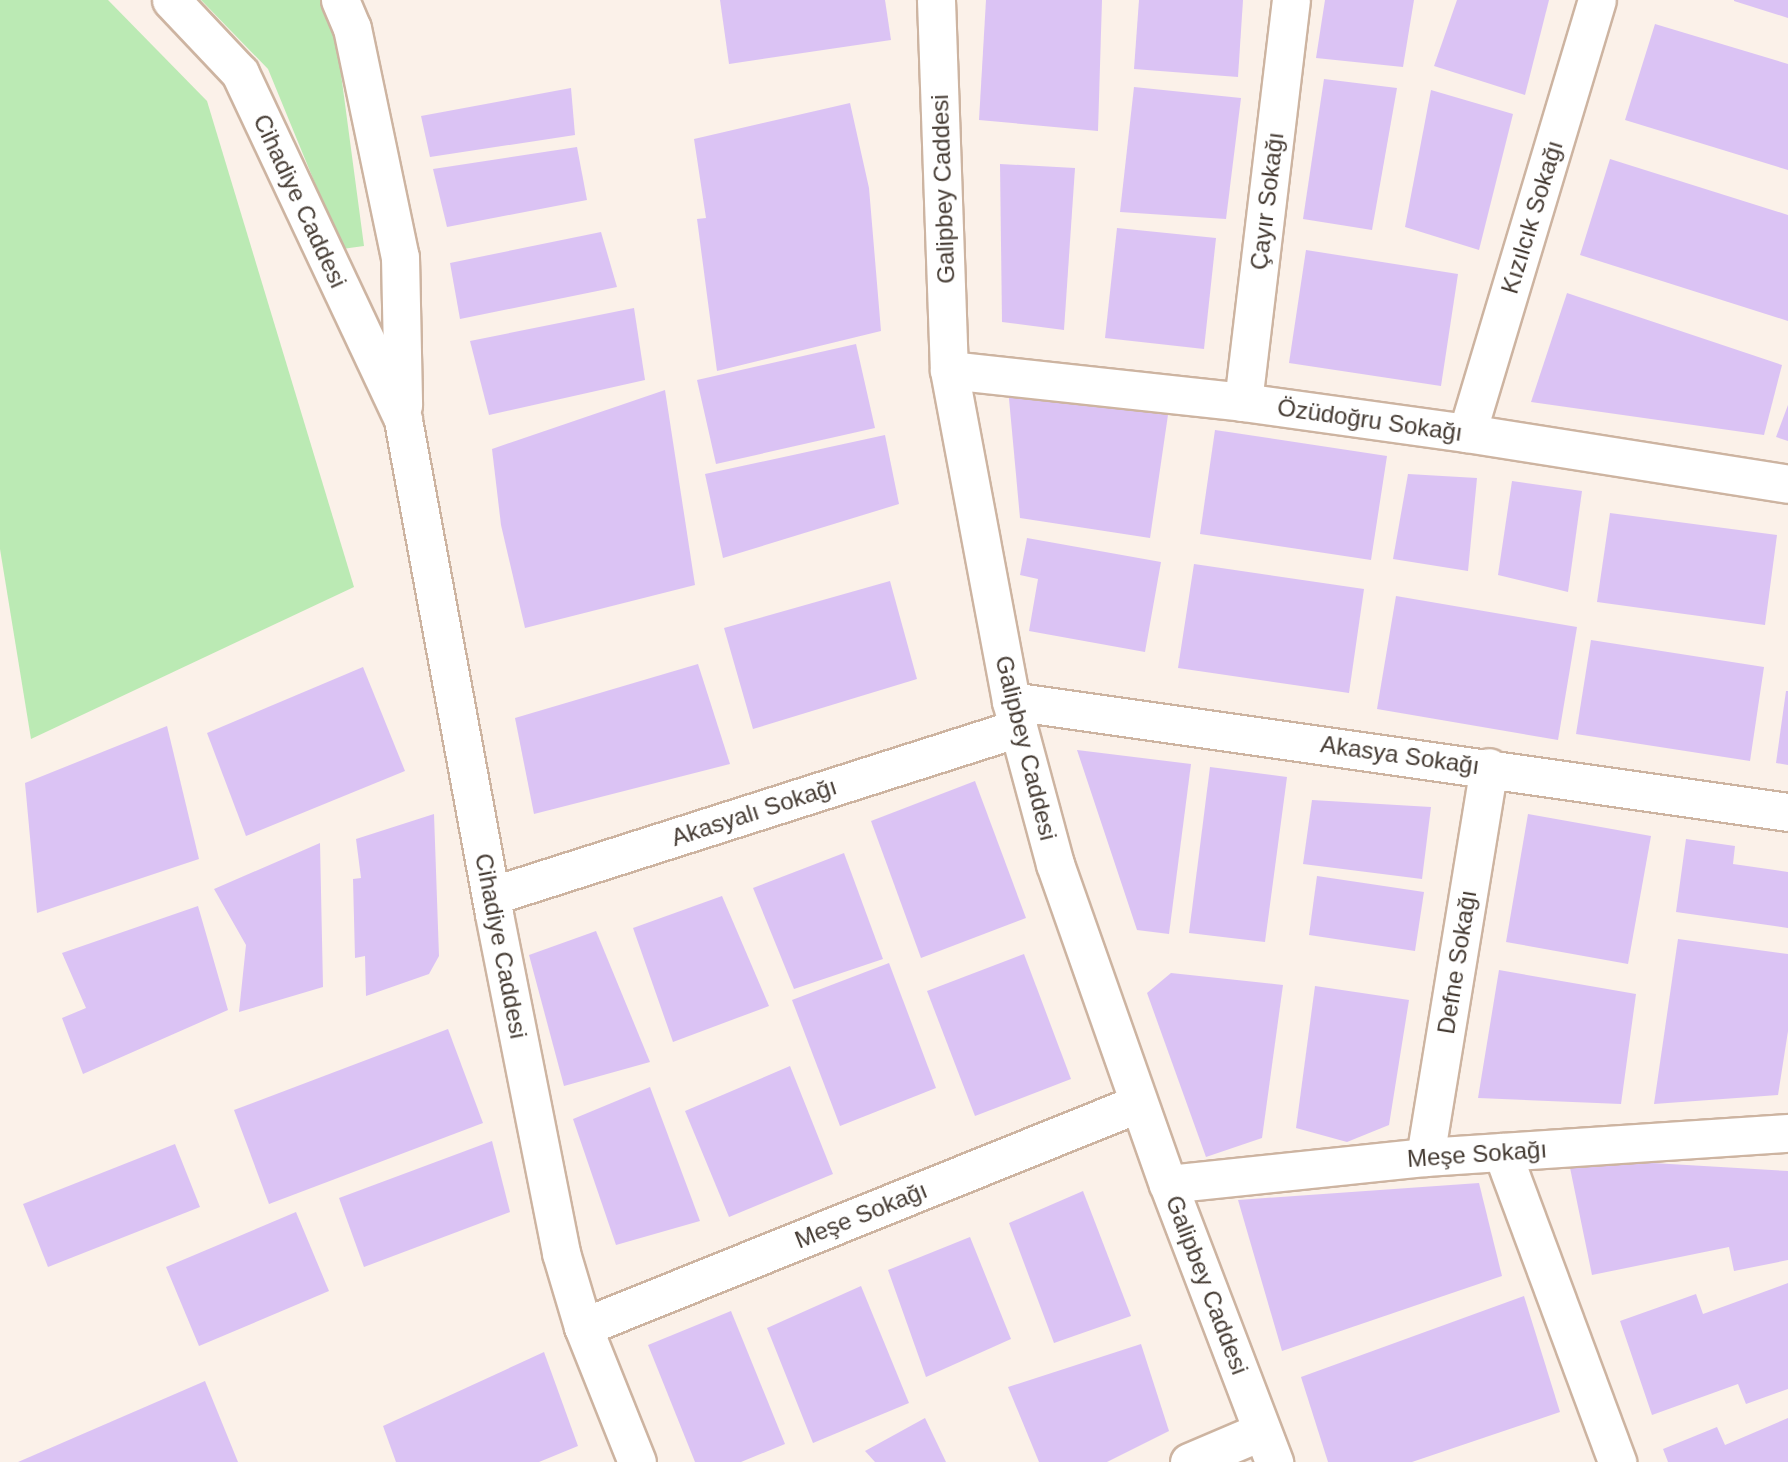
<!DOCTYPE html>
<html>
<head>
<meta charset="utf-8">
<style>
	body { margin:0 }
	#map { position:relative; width:1788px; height:1462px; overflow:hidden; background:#fbf1e9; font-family:Arial,sans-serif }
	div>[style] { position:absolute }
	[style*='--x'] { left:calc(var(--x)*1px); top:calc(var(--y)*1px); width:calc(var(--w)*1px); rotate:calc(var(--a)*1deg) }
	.green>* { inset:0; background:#bbeab4 }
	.building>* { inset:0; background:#dbc3f4 }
	.roads { filter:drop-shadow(2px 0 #cdb4a1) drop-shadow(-2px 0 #cdb4a1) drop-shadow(0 2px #cdb4a1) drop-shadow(0 -2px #cdb4a1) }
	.minor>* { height:37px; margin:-18.5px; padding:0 18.5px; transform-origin:18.5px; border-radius:18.5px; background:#fff }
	span { translate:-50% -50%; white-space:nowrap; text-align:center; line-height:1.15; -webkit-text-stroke:5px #fff; paint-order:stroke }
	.street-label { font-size:24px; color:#453b33 }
</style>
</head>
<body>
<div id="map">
	<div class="green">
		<div style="clip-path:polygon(0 0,108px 0,207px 101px,354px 587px,31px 739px,0 549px)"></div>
		<div style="clip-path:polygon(201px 0,322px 0,335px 29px,364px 246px,342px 249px,268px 69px)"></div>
	</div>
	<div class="building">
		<div style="clip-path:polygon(720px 0,885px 0,891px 40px,729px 64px)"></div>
		<div style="clip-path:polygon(986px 0,1102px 0,1098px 131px,979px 120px)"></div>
		<div style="clip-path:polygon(1139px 0,1243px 0,1238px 77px,1134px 69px)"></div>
		<div style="clip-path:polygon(1325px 0,1414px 0,1403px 67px,1316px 58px)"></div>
		<div style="clip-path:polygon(1457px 0,1549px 0,1525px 95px,1434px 66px)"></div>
		<div style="clip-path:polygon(1734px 0,1788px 0,1788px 18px,1734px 1px)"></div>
		<div style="clip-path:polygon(1655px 24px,1788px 64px,1788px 170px,1625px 120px)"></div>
		<div style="clip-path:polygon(1324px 79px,1397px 88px,1372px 230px,1303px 219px)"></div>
		<div style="clip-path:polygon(1134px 87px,1241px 98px,1226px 219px,1120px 212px)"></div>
		<div style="clip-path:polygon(571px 88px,575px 135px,430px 157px,421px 116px)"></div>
		<div style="clip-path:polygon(1431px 90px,1513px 114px,1479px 250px,1405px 227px)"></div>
		<div style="clip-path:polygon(850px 103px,869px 188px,881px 331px,717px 371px,697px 219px,706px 218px,694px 139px)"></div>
		<div style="clip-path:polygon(577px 147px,587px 200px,447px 227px,433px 169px)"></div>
		<div style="clip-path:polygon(1610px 159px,1788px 215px,1788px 321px,1580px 255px)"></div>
		<div style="clip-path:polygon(1000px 164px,1075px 168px,1064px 330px,1002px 322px)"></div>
		<div style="clip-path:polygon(1117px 228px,1216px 238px,1204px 349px,1105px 338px)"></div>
		<div style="clip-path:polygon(601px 232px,617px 287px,460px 319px,450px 263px)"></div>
		<div style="clip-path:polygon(1306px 250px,1458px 274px,1441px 386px,1289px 363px)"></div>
		<div style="clip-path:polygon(1567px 293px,1782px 365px,1764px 435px,1531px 402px)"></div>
		<div style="clip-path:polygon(634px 308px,645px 380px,489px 415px,470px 341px)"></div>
		<div style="clip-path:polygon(856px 344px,875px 428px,716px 464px,697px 380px)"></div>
		<div style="clip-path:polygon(1008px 388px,1169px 408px,1150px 538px,1020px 518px)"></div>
		<div style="clip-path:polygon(665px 390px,695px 585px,525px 628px,501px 525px,492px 449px)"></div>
		<div style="clip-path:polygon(1788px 405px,1788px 441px,1776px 437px)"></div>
		<div style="clip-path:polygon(1215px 430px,1387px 456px,1371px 560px,1200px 534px)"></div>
		<div style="clip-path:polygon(885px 435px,899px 504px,723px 558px,705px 474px)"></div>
		<div style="clip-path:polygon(1408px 474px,1477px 478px,1468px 571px,1393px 559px)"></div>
		<div style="clip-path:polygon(1512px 481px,1582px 491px,1568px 592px,1498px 575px)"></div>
		<div style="clip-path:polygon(1610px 513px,1777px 535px,1765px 625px,1597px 602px)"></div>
		<div style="clip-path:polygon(1027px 538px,1161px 562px,1145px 652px,1029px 631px,1038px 579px,1020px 575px)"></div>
		<div style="clip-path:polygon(1194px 564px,1364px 589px,1349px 693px,1178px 668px)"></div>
		<div style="clip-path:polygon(890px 581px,917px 679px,753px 729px,724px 628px)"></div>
		<div style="clip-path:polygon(1396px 596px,1577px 627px,1558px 740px,1377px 709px)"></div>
		<div style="clip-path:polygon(1591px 640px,1764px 667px,1750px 761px,1576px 734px)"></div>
		<div style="clip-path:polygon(698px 664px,730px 764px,534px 814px,515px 718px)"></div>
		<div style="clip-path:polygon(363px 667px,405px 771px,246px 836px,207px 733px)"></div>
		<div style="clip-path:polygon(1786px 691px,1788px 691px,1788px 765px,1776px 763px)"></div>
		<div style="clip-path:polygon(167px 726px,199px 859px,37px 913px,25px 783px)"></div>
		<div style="clip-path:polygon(1077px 750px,1191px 764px,1169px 934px,1137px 930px)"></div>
		<div style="clip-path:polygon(1210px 767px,1287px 777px,1265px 942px,1189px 933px)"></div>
		<div style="clip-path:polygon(975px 781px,1026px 918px,921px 958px,871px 821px)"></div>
		<div style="clip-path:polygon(1312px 800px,1431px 807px,1422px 879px,1303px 864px)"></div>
		<div style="clip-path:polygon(434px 814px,439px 956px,429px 974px,366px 996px,365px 956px,355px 958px,353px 879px,361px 878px,356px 839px)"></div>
		<div style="clip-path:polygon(1528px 814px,1651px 836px,1628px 964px,1506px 942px)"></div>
		<div style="clip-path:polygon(1686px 839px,1735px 846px,1733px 864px,1788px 872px,1788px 928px,1676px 912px)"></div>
		<div style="clip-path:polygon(320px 843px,323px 987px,239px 1012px,246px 945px,214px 889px)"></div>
		<div style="clip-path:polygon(844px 853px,883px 959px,794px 989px,753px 888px)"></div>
		<div style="clip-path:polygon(1317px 876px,1424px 892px,1415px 951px,1309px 935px)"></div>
		<div style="clip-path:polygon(722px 896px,769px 1006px,673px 1042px,633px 928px)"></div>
		<div style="clip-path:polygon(198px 906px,228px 1010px,83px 1074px,62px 1018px,86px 1008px,62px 953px)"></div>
		<div style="clip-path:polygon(596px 931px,650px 1062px,564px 1086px,529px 955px)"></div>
		<div style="clip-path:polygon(1678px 939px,1788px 954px,1788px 1031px,1778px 1095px,1654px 1104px)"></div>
		<div style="clip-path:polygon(1024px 954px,1071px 1079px,975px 1116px,927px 991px)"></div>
		<div style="clip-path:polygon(889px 963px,936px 1088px,840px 1126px,792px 1000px)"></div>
		<div style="clip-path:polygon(1499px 970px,1636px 994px,1621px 1104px,1478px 1098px)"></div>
		<div style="clip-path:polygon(1171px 973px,1283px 985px,1262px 1138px,1206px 1157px,1147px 993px)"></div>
		<div style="clip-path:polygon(1315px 986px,1409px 1000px,1389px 1125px,1347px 1142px,1296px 1128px)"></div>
		<div style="clip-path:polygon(448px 1029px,483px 1123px,269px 1204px,234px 1110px)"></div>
		<div style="clip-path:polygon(790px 1066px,833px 1174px,729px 1217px,685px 1111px)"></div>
		<div style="clip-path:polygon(650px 1087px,700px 1221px,616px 1245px,573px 1119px)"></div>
		<div style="clip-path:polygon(492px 1141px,510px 1212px,364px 1267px,339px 1198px)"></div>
		<div style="clip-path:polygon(175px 1144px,200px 1207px,48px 1267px,23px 1204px)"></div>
		<div style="clip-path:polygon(1568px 1158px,1788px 1171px,1788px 1260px,1734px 1271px,1729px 1247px,1592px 1275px)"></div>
		<div style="clip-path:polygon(1479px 1183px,1502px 1276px,1282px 1351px,1238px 1200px)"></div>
		<div style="clip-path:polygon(1083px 1191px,1131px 1316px,1054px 1343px,1009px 1223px)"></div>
		<div style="clip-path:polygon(296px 1212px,329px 1291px,199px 1346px,166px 1267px)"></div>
		<div style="clip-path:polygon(970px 1237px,1011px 1339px,926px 1377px,888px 1270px)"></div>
		<div style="clip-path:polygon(1788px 1283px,1788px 1389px,1746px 1404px,1738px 1384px,1652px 1415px,1620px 1321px,1696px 1294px,1703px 1314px)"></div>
		<div style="clip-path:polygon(861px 1286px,909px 1403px,813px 1443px,767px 1328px)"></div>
		<div style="clip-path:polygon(1524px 1296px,1560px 1412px,1412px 1462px,1328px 1462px,1301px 1377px)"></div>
		<div style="clip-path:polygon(731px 1311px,785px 1444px,741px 1462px,695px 1462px,648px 1345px)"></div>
		<div style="clip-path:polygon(1141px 1344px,1169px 1431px,1107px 1462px,1039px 1462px,1008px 1387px)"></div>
		<div style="clip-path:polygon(544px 1352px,578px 1446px,539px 1462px,396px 1462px,383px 1426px)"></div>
		<div style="clip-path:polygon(205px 1381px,238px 1462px,18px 1462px)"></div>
		<div style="clip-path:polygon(925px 1418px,946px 1462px,875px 1462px,865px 1451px)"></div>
		<div style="clip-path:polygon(1788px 1418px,1788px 1462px,1668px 1462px,1663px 1449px,1717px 1427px,1725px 1445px)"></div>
	</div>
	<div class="roads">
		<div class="minor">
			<div style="--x:171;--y:0;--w:100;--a:46.6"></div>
			<div style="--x:240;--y:73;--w:383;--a:64.8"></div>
			<div style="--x:403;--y:420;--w:502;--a:79.56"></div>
			<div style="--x:494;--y:914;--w:346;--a:78.8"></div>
			<div style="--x:561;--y:1253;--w:77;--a:73.4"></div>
			<div style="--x:583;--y:1327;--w:145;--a:68.2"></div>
			<div style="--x:340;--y:0;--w:30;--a:67"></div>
			<div style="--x:352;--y:28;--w:234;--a:78.2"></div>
			<div style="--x:400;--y:257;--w:148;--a:88.8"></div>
			<div style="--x:936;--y:0;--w:370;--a:88"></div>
			<div style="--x:949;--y:370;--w:337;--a:79.4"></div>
			<div style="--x:1011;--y:701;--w:169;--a:74.9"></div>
			<div style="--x:1055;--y:864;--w:339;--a:70.6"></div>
			<div style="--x:1168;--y:1184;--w:298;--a:69.1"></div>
			<div style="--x:949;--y:370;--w:296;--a:6.2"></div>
			<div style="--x:1243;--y:402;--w:226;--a:7.9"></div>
			<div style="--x:1467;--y:433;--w:325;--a:9"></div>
			<div style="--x:1243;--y:402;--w:405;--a:-83.2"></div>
			<div style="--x:1467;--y:433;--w:452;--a:-73.3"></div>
			<div style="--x:1011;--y:701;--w:785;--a:8.13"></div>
			<div style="--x:491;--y:896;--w:553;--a:-17.68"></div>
			<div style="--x:1502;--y:1152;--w:331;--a:69.6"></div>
			<div style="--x:1425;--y:1157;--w:395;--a:-80.7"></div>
			<div style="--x:1168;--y:1184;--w:258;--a:-6"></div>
			<div style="--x:1425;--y:1157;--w:364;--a:-3.8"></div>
			<div style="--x:583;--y:1327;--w:599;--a:-21.94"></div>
			<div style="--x:1189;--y:1462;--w:79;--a:-23"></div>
		</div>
	</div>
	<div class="street-label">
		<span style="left:943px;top:189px;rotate:-92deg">Galipbey Caddesi</span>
		<span style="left:300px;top:201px;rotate:65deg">Cihadiye Caddesi</span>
		<span style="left:1267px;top:201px;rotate:-83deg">Çayır Sokağı</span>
		<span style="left:1532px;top:217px;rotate:-73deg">Kızılcık Sokağı</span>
		<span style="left:1370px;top:420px;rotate:8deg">Özüdoğru Sokağı</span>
		<span style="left:1026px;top:748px;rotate:76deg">Galipbey Caddesi</span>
		<span style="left:1400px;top:755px;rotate:8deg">Akasya Sokağı</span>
		<span style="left:754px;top:812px;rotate:-18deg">Akasyalı Sokağı</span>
		<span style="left:501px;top:946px;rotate:79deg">Cihadiye Caddesi</span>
		<span style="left:1457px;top:962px;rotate:-81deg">Defne Sokağı</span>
		<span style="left:1477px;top:1154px;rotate:-4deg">Meşe Sokağı</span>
		<span style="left:861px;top:1215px;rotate:-22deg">Meşe Sokağı</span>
		<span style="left:1207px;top:1285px;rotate:69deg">Galipbey Caddesi</span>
	</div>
</div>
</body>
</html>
